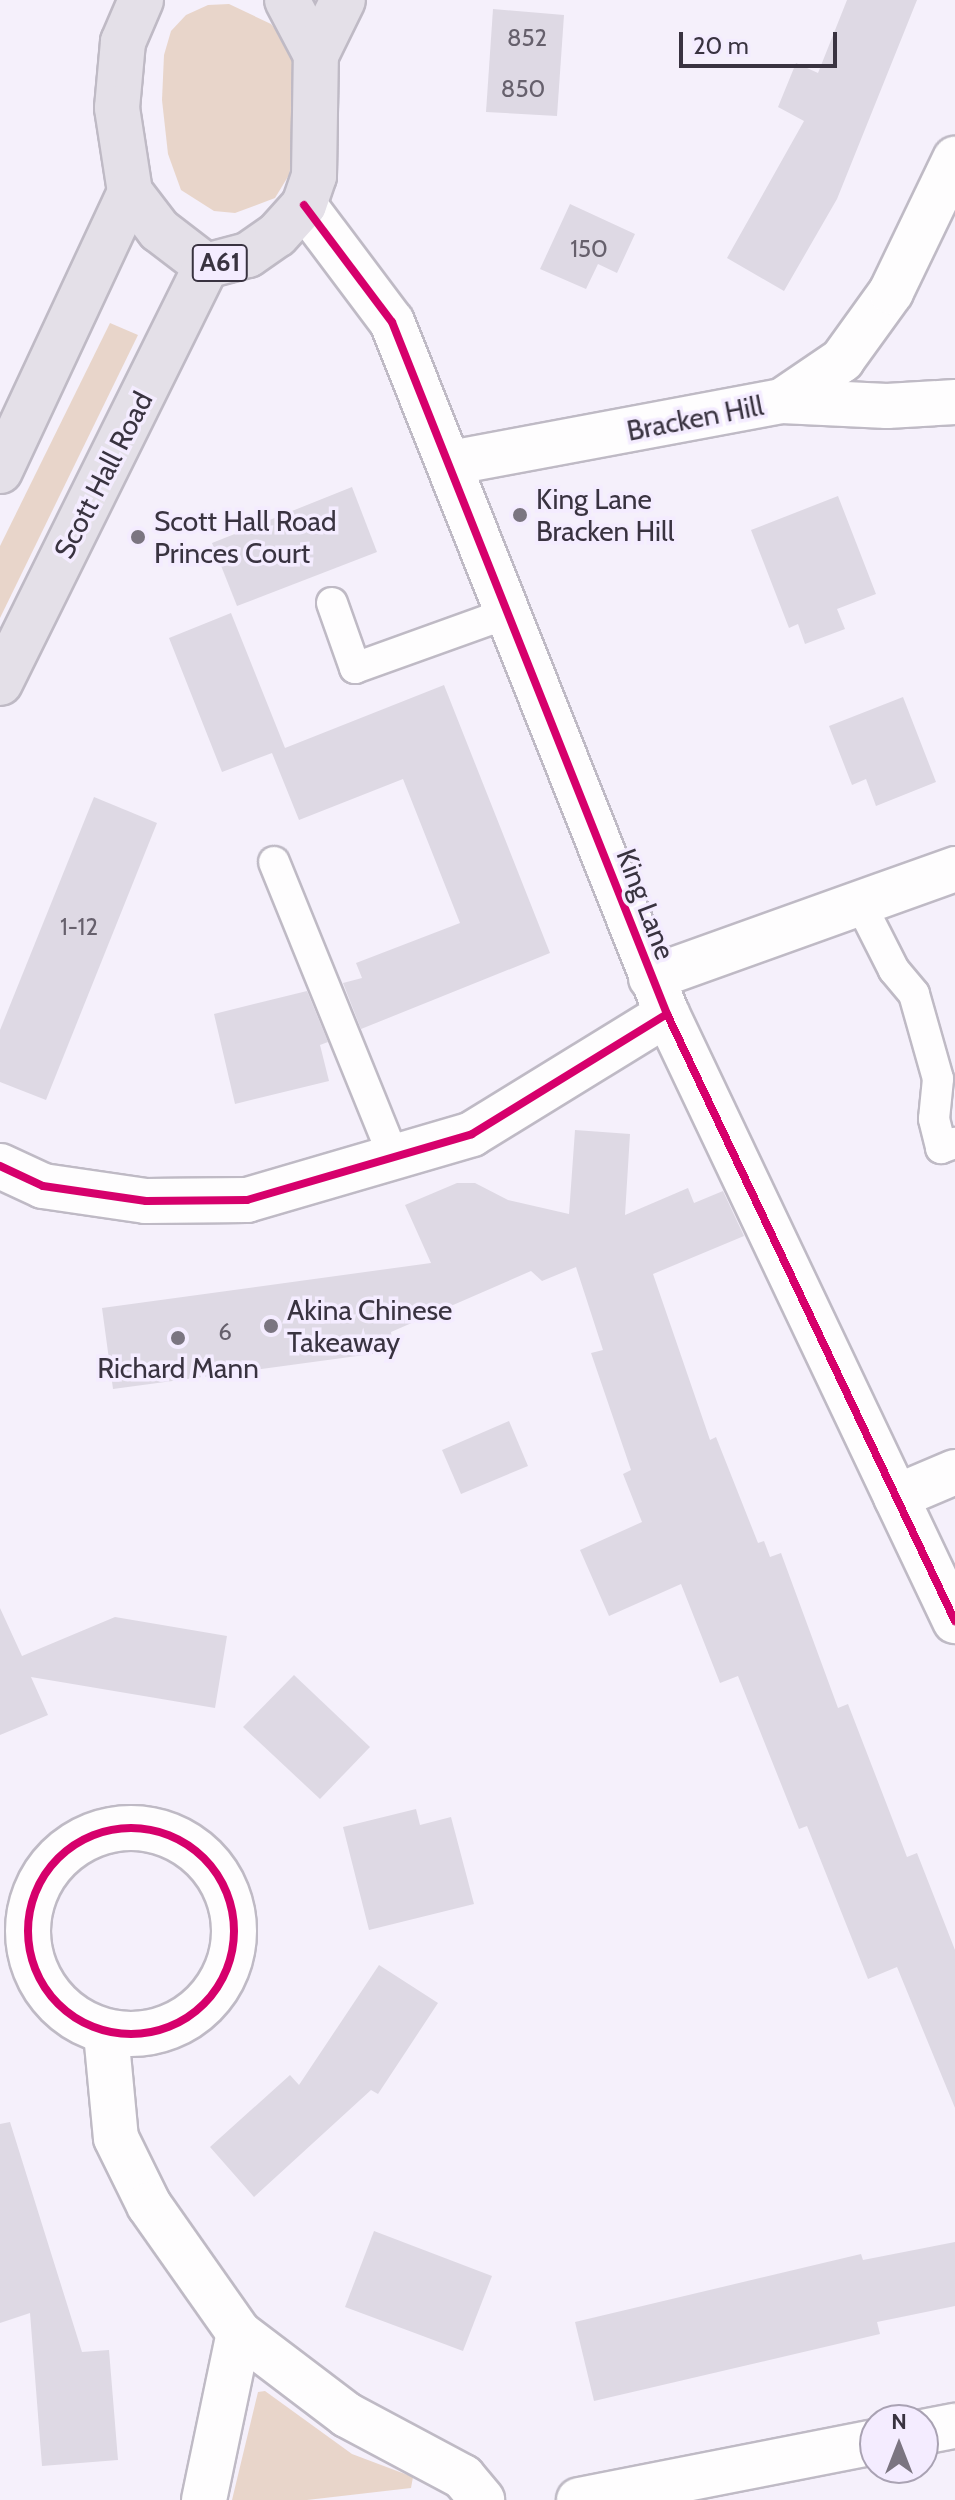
<!DOCTYPE html>
<html>
<head>
<meta charset="utf-8">
<style>
	body { margin:0 }
	#map { position:relative; width:955px; height:2500px; overflow:hidden; background:#f5f0fb; font-family:Cabin,sans-serif }
	div>[style] { position:absolute }
	[style*='--x'] { left:calc(var(--x)*1px); top:calc(var(--y)*1px); width:calc(var(--w)*1px); rotate:calc(var(--a)*1deg) }
	.green>* { inset:0; background:#e8d5ca }
	.building>* { inset:0; background:#ded9e4 }
	.roads { filter:drop-shadow(2px 0 #bfbac5) drop-shadow(-2px 0 #bfbac5) drop-shadow(0 2px #bfbac5) drop-shadow(0 -2px #bfbac5) }
	.lane>* { height:30px; margin:-15px; padding:0 15px; transform-origin:15px; border-radius:15px; background:#fefdfe }
	.street>* { height:44px; margin:-22px; padding:0 22px; transform-origin:22px; border-radius:22px; background:#fefdfe }
	.street>.ring { margin:-22px; padding:0; box-sizing:content-box; background:none; border:44px solid #fefdfe; border-radius:50% }
	.highway>* { height:44px; margin:-22px; padding:0 22px; transform-origin:22px; border-radius:22px; background:#e4e0e8 }
	.cycleway>* { height:8px; margin:-4px; padding:0 4px; transform-origin:4px; border-radius:4px; background:#d6006c }
	.cycleway>.ring { margin:-4px; padding:0; box-sizing:content-box; background:none; border:8px solid #d6006c; border-radius:50% }
	.dots>* { width:22px; height:22px; translate:-50% -50%; box-sizing:border-box; border:4px solid #f4ecff; border-radius:50% }
	span { translate:-50% -50%; white-space:nowrap; text-align:center; line-height:1.15; -webkit-text-stroke:7px #f4ecff; paint-order:stroke }
	.number-label { font-size:24px; color:#66606c }
	.number-label span { -webkit-text-stroke-width:0 }
	.shield-label span { padding:2px 6px; background:#f4ecff; border:2px solid; border-radius:6px; -webkit-text-stroke-width:0 }
	.shield-label { font-size:26px; color:#393340; font-weight:700 }
	.street-label { font-size:28px; color:#393340 }
	.poi-label { font-size:28px; color:#393340 }
	.left { translate:0 -50%; text-align:left }
	.north { position:absolute; left:859px; top:2404px; width:80px; height:80px; box-sizing:border-box; background:#f4ecff; border:2px solid #a9a2b3; border-radius:50%; rotate:0deg; font-size:22px; font-weight:700; line-height:32px; text-align:center; color:#393340 }
	.north::after { content:''; display:block; margin:auto; width:28px; height:36px; background:#7b7581; clip-path:polygon(50% 0,100% 100%,50% 72%,0 100%) }
	.scale { position:absolute; left:679px; top:32px; width:158px; height:36px; box-sizing:border-box; border:4px solid #393340; border-top:0; padding-left:10px; font-size:24px; line-height:28px; white-space:nowrap; color:#393340; -webkit-text-stroke:6px #f4ecff; paint-order:stroke }
</style>
</head>
<body>
<div id="map">
	<div class="green">
		<div style="clip-path:polygon(229px 4px,271px 24px,287px 43px,296px 66px,296px 137px,289px 175px,275px 198px,235px 213px,214px 211px,181px 190px,168px 154px,162px 100px,164px 55px,171px 31px,186px 15px,208px 5px)"></div>
		<div style="clip-path:polygon(110px 323px,138px 335px,0 618px,0 546px)"></div>
		<div style="clip-path:polygon(265px 2391px,352px 2454px,413px 2477px,411px 2488px,307px 2500px,232px 2500px,258px 2392px)"></div>
	</div>
	<div class="building">
		<div style="clip-path:polygon(847px 0,917px 0,837px 199px,784px 291px,727px 258px,804px 121px,778px 107px,796px 63px,818px 73px)"></div>
		<div style="clip-path:polygon(493px 9px,564px 15px,557px 116px,486px 112px)"></div>
		<div style="clip-path:polygon(570px 204px,635px 234px,617px 273px,598px 264px,586px 289px,540px 269px)"></div>
		<div style="clip-path:polygon(352px 487px,377px 552px,237px 606px,212px 543px)"></div>
		<div style="clip-path:polygon(838px 496px,876px 594px,837px 609px,845px 629px,805px 644px,798px 624px,789px 628px,751px 530px)"></div>
		<div style="clip-path:polygon(231px 613px,285px 748px,444px 685px,550px 953px,361px 1029px,343px 983px,362px 978px,356px 963px,460px 923px,403px 779px,299px 820px,272px 753px,222px 772px,169px 638px)"></div>
		<div style="clip-path:polygon(903px 697px,936px 782px,876px 806px,866px 779px,852px 785px,829px 726px)"></div>
		<div style="clip-path:polygon(94px 797px,157px 823px,46px 1100px,0 1082px,0 1030px)"></div>
		<div style="clip-path:polygon(307px 991px,328px 1042px,320px 1045px,329px 1081px,235px 1104px,214px 1014px)"></div>
		<div style="clip-path:polygon(575px 1130px,630px 1134px,625px 1215px,688px 1188px,694px 1203px,723px 1191px,744px 1236px,653px 1274px,710px 1440px,716px 1437px,758px 1543px,764px 1541px,770px 1557px,781px 1553px,838px 1708px,848px 1704px,907px 1857px,917px 1853px,955px 1950px,955px 2108px,897px 1967px,868px 1979px,807px 1826px,799px 1829px,738px 1676px,720px 1683px,681px 1584px,609px 1616px,580px 1550px,642px 1522px,623px 1474px,631px 1470px,591px 1353px,603px 1350px,576px 1267px,542px 1281px,531px 1271px,391px 1332px,394px 1351px,113px 1389px,102px 1308px,431px 1263px,405px 1205px,457px 1183px,475px 1183px,508px 1200px,569px 1214px)"></div>
		<div style="clip-path:polygon(509px 1421px,528px 1466px,461px 1494px,442px 1450px)"></div>
		<div style="clip-path:polygon(0 1608px,22px 1656px,115px 1617px,227px 1636px,215px 1708px,31px 1677px,48px 1715px,0 1735px)"></div>
		<div style="clip-path:polygon(294px 1675px,370px 1747px,320px 1799px,243px 1727px)"></div>
		<div style="clip-path:polygon(416px 1809px,420px 1825px,451px 1817px,474px 1904px,369px 1930px,343px 1827px)"></div>
		<div style="clip-path:polygon(379px 1965px,438px 2003px,378px 2094px,371px 2090px,254px 2197px,210px 2147px,290px 2075px,299px 2085px)"></div>
		<div style="clip-path:polygon(10px 2122px,82px 2352px,109px 2350px,118px 2460px,42px 2466px,30px 2313px,0 2323px,0 2124px)"></div>
		<div style="clip-path:polygon(374px 2231px,492px 2276px,463px 2351px,345px 2307px)"></div>
		<div style="clip-path:polygon(955px 2242px,955px 2306px,877px 2322px,880px 2334px,594px 2401px,575px 2322px,861px 2254px,863px 2260px)"></div>
	</div>
	<div class="roads">
		<div class="lane">
			<div style="--x:332;--y:603;--w:69;--a:70.5"></div>
			<div style="--x:355;--y:668;--w:163;--a:-19.8"></div>
			<div style="--x:274;--y:862;--w:318;--a:67.9"></div>
			<div style="--x:860;--y:903;--w:75;--a:63.1"></div>
			<div style="--x:894;--y:970;--w:31;--a:50"></div>
			<div style="--x:914;--y:994;--w:88;--a:74.2"></div>
			<div style="--x:938;--y:1079;--w:40;--a:95.7"></div>
			<div style="--x:934;--y:1119;--w:30;--a:76"></div>
			<div style="--x:941;--y:1148;--w:15;--a:-20"></div>
		</div>
		<div class="street">
			<div style="--x:304;--y:205;--w:146;--a:53.1"></div>
			<div style="--x:392;--y:322;--w:745;--a:68.33"></div>
			<div style="--x:667;--y:1014;--w:672;--a:64.62"></div>
			<div style="--x:782;--y:401;--w:105;--a:2.7"></div>
			<div style="--x:887;--y:406;--w:68;--a:-3.4"></div>
			<div style="--x:450;--y:463;--w:338;--a:-10.6"></div>
			<div style="--x:782;--y:401;--w:73;--a:-34.3"></div>
			<div style="--x:842;--y:360;--w:84;--a:-54.2"></div>
			<div style="--x:891;--y:292;--w:148;--a:-64.3"></div>
			<div style="--x:651;--y:978;--w:323;--a:-19.7"></div>
			<div style="--x:0;--y:1166;--w:47;--a:24.9"></div>
			<div style="--x:43;--y:1186;--w:104;--a:8.3"></div>
			<div style="--x:146;--y:1201;--w:101;--a:-0.6"></div>
			<div style="--x:247;--y:1200;--w:234;--a:-16.3"></div>
			<div style="--x:472;--y:1134;--w:229;--a:-31.6"></div>
			<div style="--x:896;--y:1497;--w:64;--a:-23"></div>
			<div class="ring" style="left:28px;top:1828px;width:162px;height:162px"></div>
			<div style="--x:106;--y:2033;--w:105;--a:84.6"></div>
			<div style="--x:116;--y:2138;--w:75;--a:63.8"></div>
			<div style="--x:149;--y:2205;--w:156;--a:54.9"></div>
			<div style="--x:239;--y:2333;--w:136;--a:37.2"></div>
			<div style="--x:347;--y:2415;--w:132;--a:28.1"></div>
			<div style="--x:463;--y:2477;--w:30;--a:50"></div>
			<div style="--x:923;--y:2432;--w:33;--a:-11"></div>
			<div style="--x:204;--y:2500;--w:171;--a:-78.2"></div>
			<div style="--x:579;--y:2500;--w:302;--a:-11.1"></div>
		</div>
		<div class="highway">
			<div style="--x:141;--y:0;--w:46;--a:113.2"></div>
			<div style="--x:123;--y:42;--w:66;--a:95.2"></div>
			<div style="--x:117;--y:108;--w:85;--a:81.2"></div>
			<div style="--x:130;--y:192;--w:48;--a:52.7"></div>
			<div style="--x:159;--y:230;--w:59;--a:37.5"></div>
			<div style="--x:206;--y:266;--w:43;--a:-14.7"></div>
			<div style="--x:248;--y:255;--w:35;--a:-35"></div>
			<div style="--x:277;--y:235;--w:40;--a:-48"></div>
			<div style="--x:304;--y:205;--w:31;--a:-71"></div>
			<div style="--x:314;--y:176;--w:121;--a:-89.1"></div>
			<div style="--x:316;--y:55;--w:62;--a:-117.8"></div>
			<div style="--x:316;--y:55;--w:61;--a:-63.9"></div>
			<div style="--x:0;--y:471;--w:308;--a:-65"></div>
			<div style="--x:0;--y:683;--w:465;--a:-63.7"></div>
		</div>
	</div>
	<div class="cycleway">
		<div style="--x:304;--y:205;--w:146;--a:53.1"></div>
		<div style="--x:392;--y:322;--w:745;--a:68.33"></div>
		<div style="--x:667;--y:1014;--w:672;--a:64.62"></div>
		<div style="--x:0;--y:1166;--w:47;--a:24.9"></div>
		<div style="--x:43;--y:1186;--w:104;--a:8.3"></div>
		<div style="--x:146;--y:1201;--w:101;--a:-0.6"></div>
		<div style="--x:247;--y:1200;--w:234;--a:-16.3"></div>
		<div style="--x:472;--y:1134;--w:229;--a:-31.6"></div>
		<div class="ring" style="left:28px;top:1828px;width:198px;height:198px"></div>
	</div>
	<div class="dots">
		<div style="left:520px;top:515px;background:#7b7581"></div>
		<div style="left:138px;top:537px;background:#7b7581"></div>
		<div style="left:271px;top:1326px;background:#7b7581"></div>
		<div style="left:178px;top:1338px;background:#7b7581"></div>
	</div>
	<div class="number-label">
		<span style="left:527px;top:38px">852</span>
		<span style="left:523px;top:89px">850</span>
		<span style="left:589px;top:249px">150</span>
		<span style="left:79px;top:927px">1-12</span>
		<span style="left:225px;top:1332px">6</span>
	</div>
	<div class="shield-label">
		<span style="left:220px;top:263px">A61</span>
	</div>
	<div class="street-label">
		<span style="left:695px;top:418px;rotate:-11deg">Bracken Hill</span>
		<span style="left:103px;top:475px;rotate:-63deg">Scott Hall Road</span>
		<span style="left:646px;top:904px;rotate:69deg">King Lane</span>
	</div>
	<div class="poi-label">
		<span class="left" style="left:536px;top:515px">King Lane<br>Bracken Hill</span>
		<span class="left" style="left:154px;top:537px">Scott Hall Road<br>Princes Court</span>
		<span class="left" style="left:287px;top:1326px">Akina Chinese<br>Takeaway</span>
		<span style="left:178px;top:1368px">Richard Mann</span>
	</div>
	<div class="north">N</div>
	<div class="scale">20 m</div>
</div>
</body>
</html>
